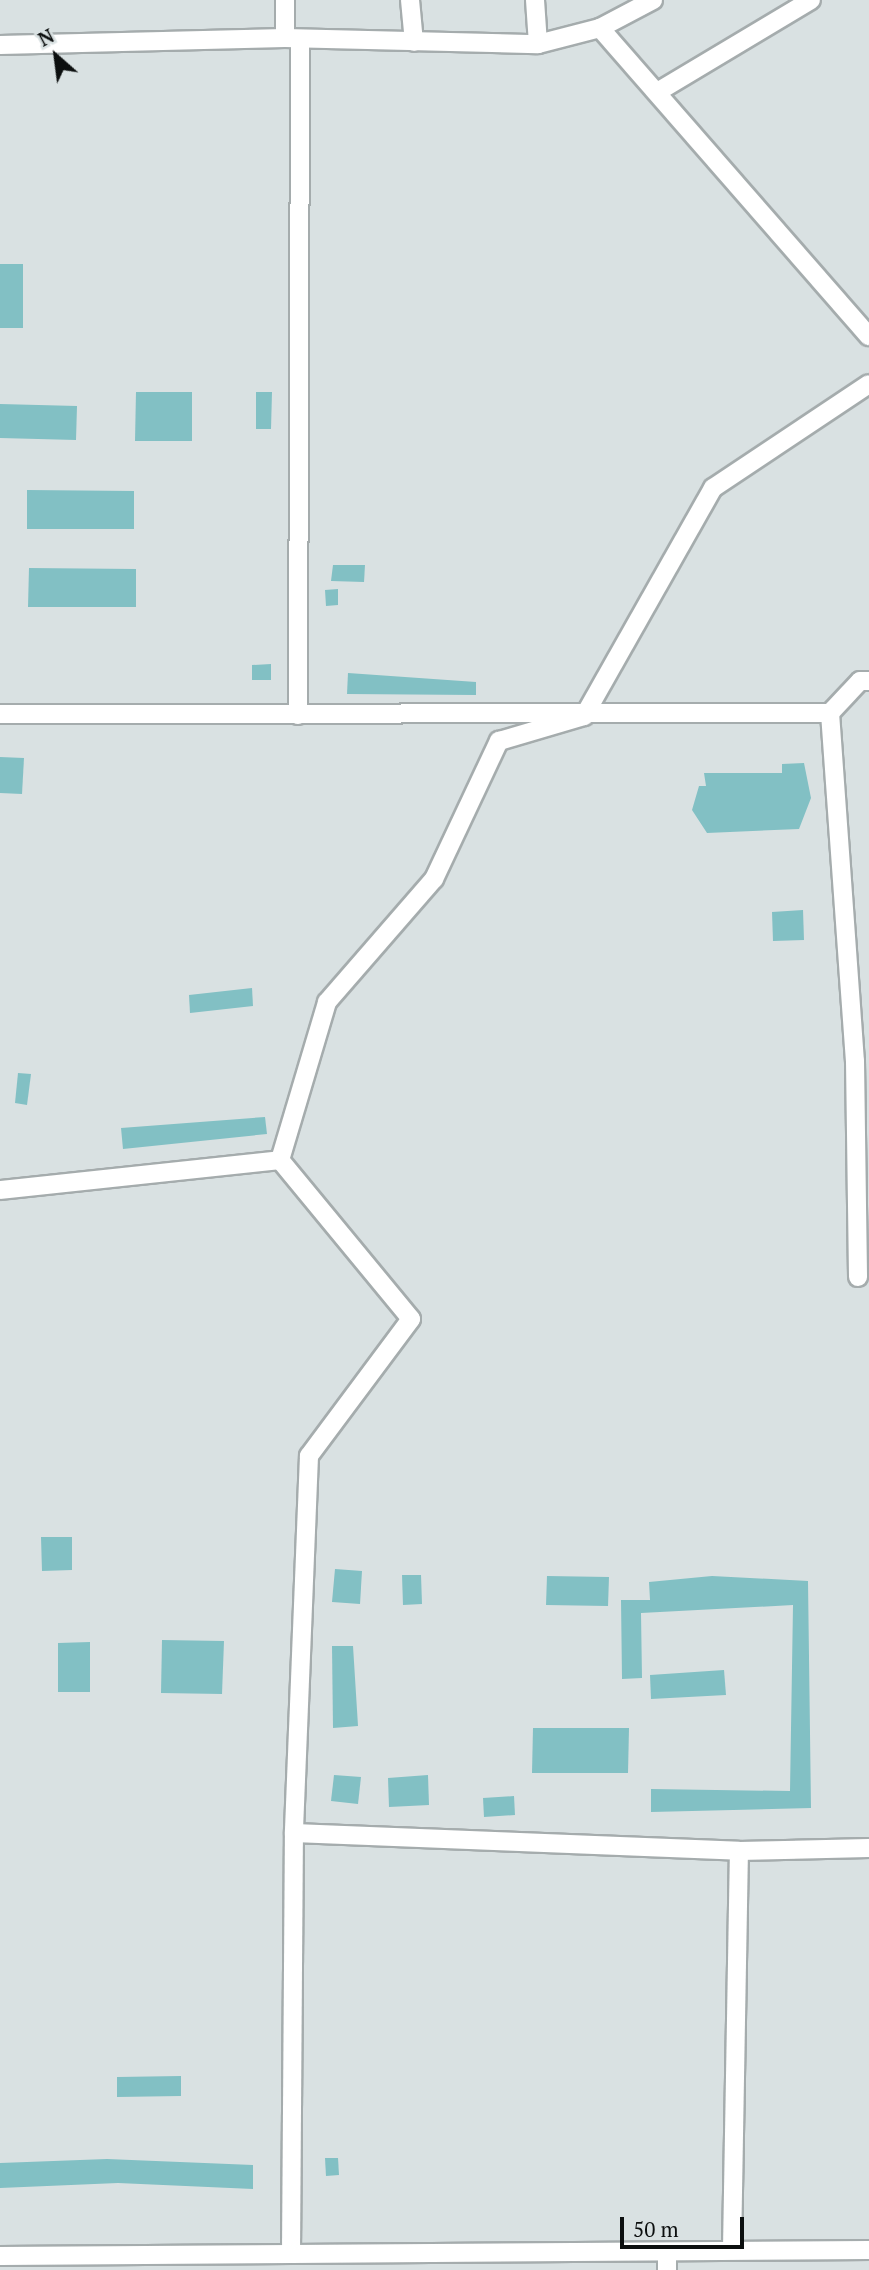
<!DOCTYPE html>
<html>
<head>
<meta charset="utf-8">
<style>
	body { margin:0 }
	#map { position:relative; width:869px; height:2270px; overflow:hidden; background:#d9e1e2; font-family:"PT Serif",serif }
	div>[style] { position:absolute }
	[style*='--x'] { left:calc(var(--x)*1px); top:calc(var(--y)*1px); width:calc(var(--w)*1px); rotate:calc(var(--a)*1deg) }
	.building>* { inset:0; background:#82c0c4 }
	.roads { filter:drop-shadow(2px 0 #a5acad) drop-shadow(-2px 0 #a5acad) drop-shadow(0 2px #a5acad) drop-shadow(0 -2px #a5acad) }
	.minor>* { height:18px; margin:-9px; padding:0 9px; transform-origin:9px; border-radius:9px; background:#fff }
	span { translate:-50% -50%; white-space:nowrap; text-align:center; line-height:1.15; -webkit-text-stroke:7px #d9e1e2; paint-order:stroke }
	.north { position:absolute; left:21px; top:21px; width:70px; height:70px; -webkit-text-stroke:5px #d9e1e2; paint-order:stroke; rotate:332deg; font-size:19px; font-weight:700; line-height:28px; text-align:center; color:#0c0f0f }
	.north::after { content:''; display:block; margin:auto; width:24px; height:32px; background:#0c0f0f; clip-path:polygon(50% 0,100% 100%,50% 72%,0 100%) }
	.scale { position:absolute; left:620px; top:2217px; width:124px; height:32px; box-sizing:border-box; border:4px solid #0c0f0f; border-top:0; padding-left:9px; font-size:21px; line-height:24px; white-space:nowrap; color:#0c0f0f; -webkit-text-stroke:5px #d9e1e2; paint-order:stroke }
</style>
</head>
<body>
<div id="map">
	<div class="building">
		<div style="clip-path:polygon(0 264px,23px 264px,23px 328px,0 328px)"></div>
		<div style="clip-path:polygon(136px 392px,192px 392px,192px 441px,135px 441px)"></div>
		<div style="clip-path:polygon(256px 392px,272px 392px,271px 429px,256px 429px)"></div>
		<div style="clip-path:polygon(0 404px,77px 406px,76px 440px,0 438px)"></div>
		<div style="clip-path:polygon(27px 490px,134px 491px,134px 529px,27px 529px)"></div>
		<div style="clip-path:polygon(333px 565px,365px 565px,364px 582px,331px 581px)"></div>
		<div style="clip-path:polygon(29px 568px,136px 569px,136px 607px,28px 607px)"></div>
		<div style="clip-path:polygon(338px 589px,338px 605px,326px 606px,325px 590px)"></div>
		<div style="clip-path:polygon(271px 664px,271px 680px,252px 680px,252px 665px)"></div>
		<div style="clip-path:polygon(348px 673px,476px 682px,476px 695px,347px 694px)"></div>
		<div style="clip-path:polygon(0 757px,24px 758px,22px 794px,0 793px)"></div>
		<div style="clip-path:polygon(804px 763px,811px 798px,799px 829px,707px 833px,692px 810px,699px 786px,706px 786px,704px 773px,782px 773px,782px 764px)"></div>
		<div style="clip-path:polygon(803px 910px,804px 940px,773px 941px,772px 912px)"></div>
		<div style="clip-path:polygon(252px 988px,253px 1006px,190px 1013px,189px 995px)"></div>
		<div style="clip-path:polygon(18px 1073px,31px 1074px,27px 1105px,15px 1103px)"></div>
		<div style="clip-path:polygon(265px 1117px,267px 1134px,123px 1149px,121px 1128px)"></div>
		<div style="clip-path:polygon(41px 1537px,72px 1537px,72px 1570px,42px 1571px)"></div>
		<div style="clip-path:polygon(335px 1569px,362px 1571px,360px 1604px,332px 1602px)"></div>
		<div style="clip-path:polygon(402px 1575px,421px 1575px,422px 1604px,403px 1605px)"></div>
		<div style="clip-path:polygon(547px 1576px,609px 1577px,608px 1606px,546px 1605px)"></div>
		<div style="clip-path:polygon(712px 1576px,808px 1581px,811px 1808px,651px 1812px,651px 1789px,790px 1791px,793px 1605px,641px 1613px,642px 1678px,622px 1679px,621px 1600px,650px 1600px,649px 1582px)"></div>
		<div style="clip-path:polygon(162px 1640px,224px 1641px,222px 1694px,161px 1693px)"></div>
		<div style="clip-path:polygon(90px 1642px,90px 1692px,58px 1692px,58px 1643px)"></div>
		<div style="clip-path:polygon(332px 1646px,353px 1646px,358px 1726px,333px 1728px)"></div>
		<div style="clip-path:polygon(724px 1670px,726px 1695px,651px 1699px,650px 1675px)"></div>
		<div style="clip-path:polygon(533px 1728px,629px 1728px,628px 1773px,532px 1773px)"></div>
		<div style="clip-path:polygon(334px 1775px,361px 1777px,358px 1804px,331px 1801px)"></div>
		<div style="clip-path:polygon(428px 1775px,429px 1805px,389px 1807px,388px 1778px)"></div>
		<div style="clip-path:polygon(514px 1796px,515px 1815px,484px 1817px,483px 1798px)"></div>
		<div style="clip-path:polygon(181px 2076px,181px 2096px,117px 2097px,117px 2077px)"></div>
		<div style="clip-path:polygon(325px 2158px,338px 2158px,339px 2175px,326px 2176px)"></div>
		<div style="clip-path:polygon(107px 2159px,253px 2165px,253px 2189px,118px 2183px,0 2188px,0 2163px)"></div>
	</div>
	<div class="roads">
		<div class="minor">
			<div style="--x:410;--y:0;--w:42;--a:84.6"></div>
			<div style="--x:535;--y:0;--w:44;--a:86.1"></div>
			<div style="--x:600;--y:28;--w:409;--a:48.9"></div>
			<div style="--x:285;--y:38;--w:38;--a:-90"></div>
			<div style="--x:0;--y:45;--w:285;--a:-1.4"></div>
			<div style="--x:285;--y:38;--w:253;--a:1.4"></div>
			<div style="--x:538;--y:44;--w:64;--a:-14.5"></div>
			<div style="--x:600;--y:28;--w:60;--a:-27.8"></div>
			<div style="--x:659;--y:91;--w:177;--a:-30.9"></div>
			<div style="--x:830;--y:713;--w:44;--a:-46.8"></div>
			<div style="--x:860;--y:681;--w:9;--a:0"></div>
			<div style="--x:0;--y:714;--w:830;--a:-0.07"></div>
			<div style="--x:830;--y:713;--w:349;--a:85.9"></div>
			<div style="--x:855;--y:1061;--w:216;--a:89.2"></div>
			<div style="--x:298;--y:715;--w:676;--a:-89.83"></div>
			<div style="--x:280;--y:1160;--w:206;--a:50.5"></div>
			<div style="--x:411;--y:1319;--w:171;--a:126.7"></div>
			<div style="--x:309;--y:1456;--w:377;--a:92.3"></div>
			<div style="--x:0;--y:1190;--w:282;--a:-6.1"></div>
			<div style="--x:280;--y:1160;--w:165;--a:-73.4"></div>
			<div style="--x:327;--y:1002;--w:163;--a:-49"></div>
			<div style="--x:434;--y:879;--w:153;--a:-64.8"></div>
			<div style="--x:499;--y:741;--w:89;--a:-16.4"></div>
			<div style="--x:584;--y:716;--w:262;--a:-60.5"></div>
			<div style="--x:713;--y:488;--w:187;--a:-33.7"></div>
			<div style="--x:732;--y:2249;--w:398;--a:-89"></div>
			<div style="--x:667;--y:2252;--w:18;--a:90"></div>
			<div style="--x:291;--y:2254;--w:578;--a:-0.4"></div>
			<div style="--x:0;--y:2256;--w:291;--a:-0.4"></div>
			<div style="--x:291;--y:2254;--w:421;--a:-89.6"></div>
			<div style="--x:294;--y:1833;--w:445;--a:2.3"></div>
			<div style="--x:739;--y:1851;--w:130;--a:-1.3"></div>
		</div>
	</div>
	<div class="north">N</div>
	<div class="scale">50 m</div>
</div>
</body>
</html>
